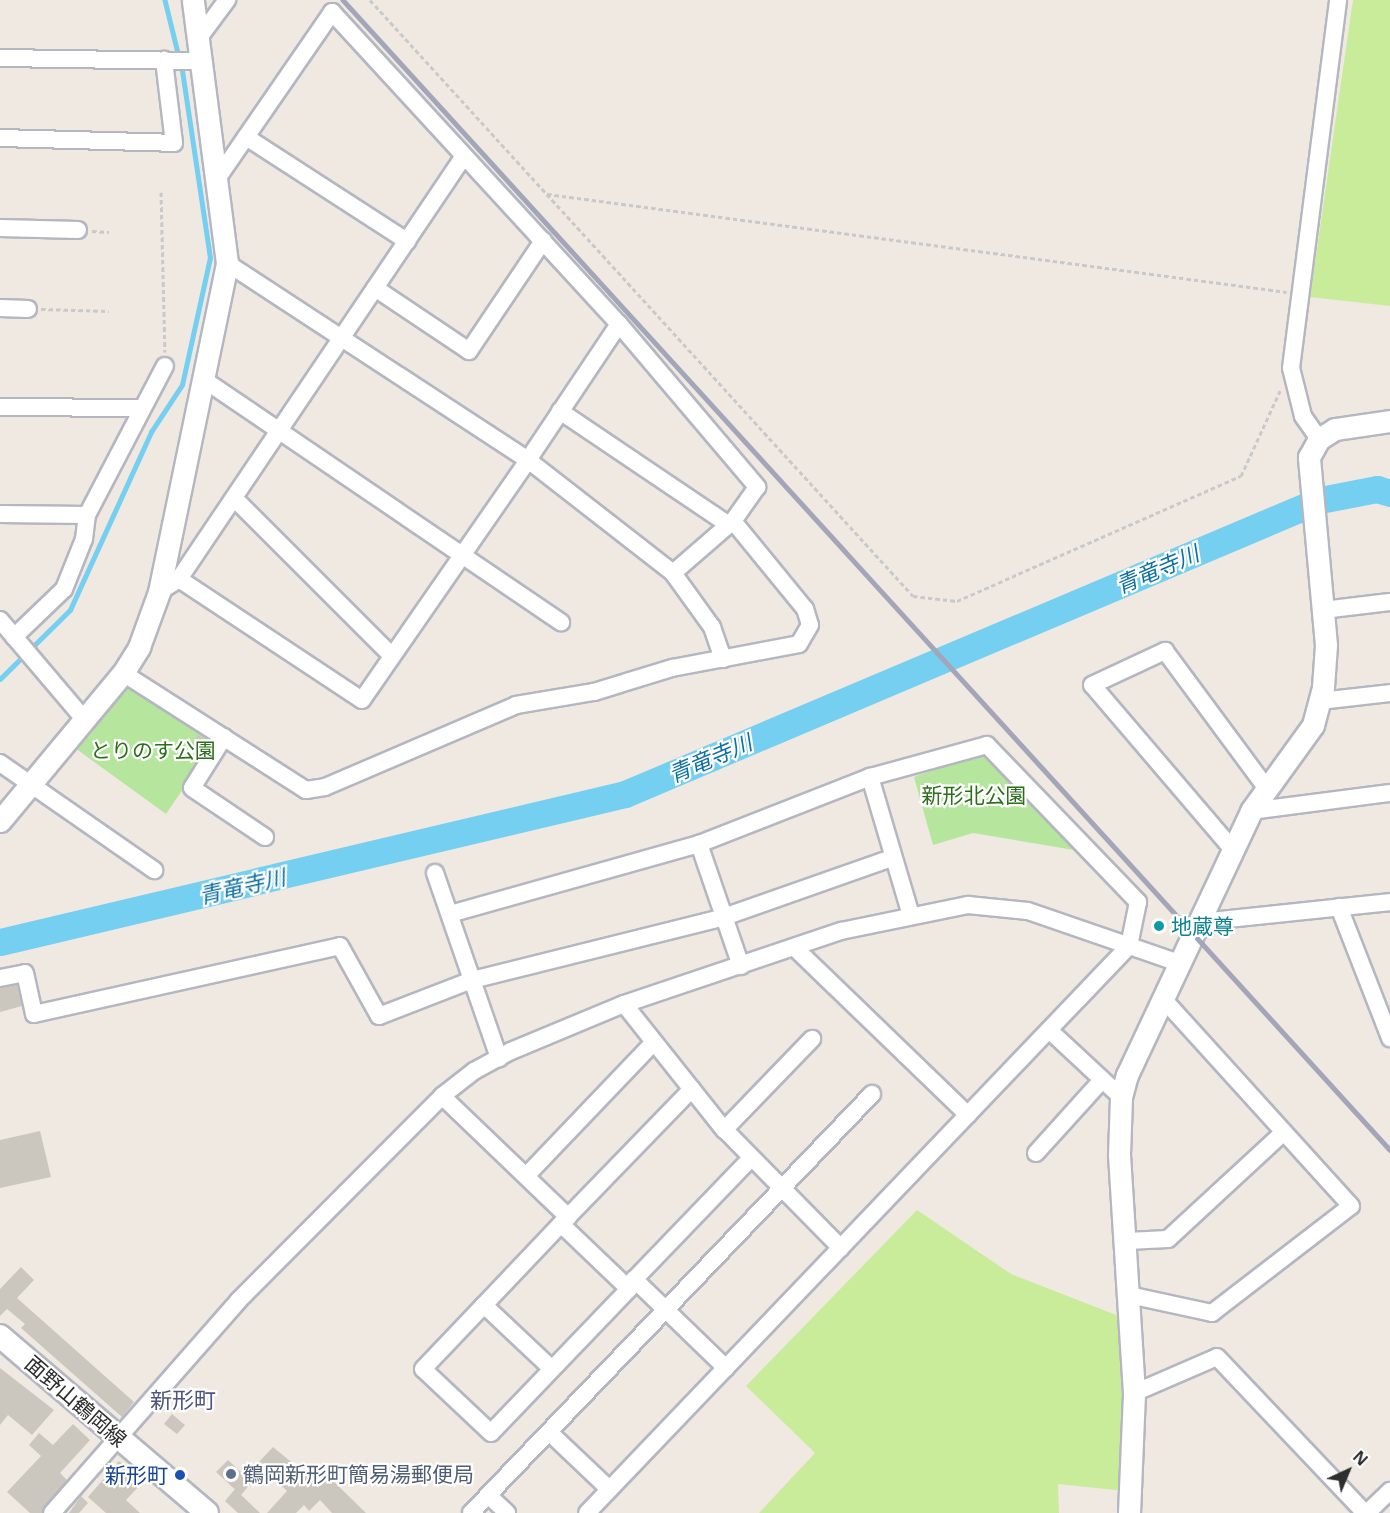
<!DOCTYPE html>
<html>
<head>
<meta charset="utf-8">
<style>
	body { margin:0 }
	#map { position:relative; width:1390px; height:1513px; overflow:hidden; background:#efe9e1; font-family:"Open Sans","Noto Sans JP",sans-serif }
	div>[style] { position:absolute }
	[style*='--x'] { left:calc(var(--x)*1px); top:calc(var(--y)*1px); width:calc(var(--w)*1px); rotate:calc(var(--a)*1deg) }
	.green>* { inset:0; background:#b6e59e }
	.pitch>* { inset:0; background:#c9ec9a }
	.stream>* { height:4.5px; margin:-2.25px; padding:0 2.25px; transform-origin:2.25px; border-radius:2.25px; background:#75cff0 }
	.river>* { height:27px; margin:-13.5px; padding:0 13.5px; transform-origin:13.5px; border-radius:13.5px; background:#75cff0 }
	.building>* { inset:0; background:#cbc7bf }
	.path>* { height:3px; margin-top:-1.5px; transform-origin:0; background:repeating-linear-gradient(90deg,#c9c9c9 0 4.5px,transparent 0 7.5px) }
	.roads { filter:drop-shadow(2px 0 #b4b7c1) drop-shadow(-2px 0 #b4b7c1) drop-shadow(0 2px #b4b7c1) drop-shadow(0 -2px #b4b7c1) }
	.minor>* { height:16px; margin:-8px; padding:0 8px; transform-origin:8px; border-radius:8px; background:#fff }
	.tertiary>* { height:21px; margin:-10.5px; padding:0 10.5px; transform-origin:10.5px; border-radius:10.5px; background:#fff }
	.secondary>* { height:22px; margin:-11px; padding:0 11px; transform-origin:11px; border-radius:11px; background:#fff }
	.rail>* { height:4.5px; margin:-2.25px; padding:0 2.25px; transform-origin:2.25px; border-radius:2.25px; background:#a3a6b8 }
	.dots>* { width:16px; height:16px; translate:-50% -50%; box-sizing:border-box; border:3px solid #fff; border-radius:50% }
	span { translate:-50% -50%; white-space:nowrap; text-align:center; line-height:1.15; -webkit-text-stroke:4.5px #fff; paint-order:stroke }
	.park-label { font-size:21px; color:#2c6e1b }
	.culture-label { font-size:21px; color:#0d838f }
	.left { translate:0 -50%; text-align:left }
	.street-label { font-size:21px; color:#2e2e2e }
	.service-label { font-size:21px; color:#4e5e75 }
	.transit-label { font-size:21px; color:#164399 }
	.right { translate:-100% -50%; text-align:right }
	.water-label { font-size:22px; color:#0d6fa3; font-style:italic }
	.neighbourhood-label { font-size:22px; color:#4d5680 }
	.north { position:absolute; left:1318px; top:1441px; width:60px; height:60px; -webkit-text-stroke:4px #fff; paint-order:stroke; rotate:44deg; font-size:16px; font-weight:700; line-height:24px; text-align:center; color:#2e2e2e }
	.north::after { content:''; display:block; margin:auto; width:21px; height:27px; background:#2e2e2e; clip-path:polygon(50% 0,100% 100%,50% 72%,0 100%) }
</style>
</head>
<body>
<div id="map">
	<div class="green">
		<div style="clip-path:polygon(127px 685px,211px 739px,208px 752px,166px 814px,75px 748px)"></div>
		<div style="clip-path:polygon(986px 751px,1080px 851px,973px 833px,933px 845px,914px 777px)"></div>
	</div>
	<div class="pitch">
		<div style="clip-path:polygon(1353px 0,1390px 0,1390px 306px,1310px 297px)"></div>
		<div style="clip-path:polygon(917px 1210px,1011px 1274px,1124px 1318px,1126px 1491px,1058px 1484px,1059px 1513px,759px 1513px,815px 1453px,746px 1386px)"></div>
	</div>
	<div class="stream">
		<div style="--x:165;--y:0;--w:59;--a:76.2"></div>
		<div style="--x:0;--y:679;--w:98;--a:-44.6"></div>
		<div style="--x:70;--y:610;--w:196;--a:-65.5"></div>
		<div style="--x:151;--y:432;--w:56;--a:-56.6"></div>
		<div style="--x:182;--y:385;--w:130;--a:-77.6"></div>
		<div style="--x:210;--y:258;--w:195;--a:-98.5"></div>
	</div>
	<div class="river">
		<div style="--x:0;--y:942;--w:642;--a:-13.32"></div>
		<div style="--x:625;--y:794;--w:755;--a:-22.93"></div>
		<div style="--x:1320;--y:500;--w:58;--a:-10.9"></div>
		<div style="--x:1377;--y:489;--w:14;--a:17"></div>
	</div>
	<div class="building">
		<div style="clip-path:polygon(198px 735px,208px 742px,201px 753px,190px 746px)"></div>
		<div style="clip-path:polygon(17px 985px,22px 1006px,0 1012px,0 988px)"></div>
		<div style="clip-path:polygon(40px 1131px,51px 1177px,0 1188px,0 1140px)"></div>
		<div style="clip-path:polygon(21px 1267px,34px 1280px,17px 1298px,134px 1402px,122px 1417px,21px 1328px,25px 1324px,7px 1309px,0 1316px,0 1289px)"></div>
		<div style="clip-path:polygon(0 1368px,54px 1410px,32px 1435px,8px 1415px,0 1425px)"></div>
		<div style="clip-path:polygon(172px 1414px,185px 1425px,177px 1434px,164px 1424px)"></div>
		<div style="clip-path:polygon(73px 1424px,90px 1440px,60px 1473px,67px 1480px,42px 1513px,30px 1513px,7px 1492px,41px 1456px,29px 1445px,39px 1433px,53px 1445px)"></div>
		<div style="clip-path:polygon(273px 1447px,319px 1485px,328px 1476px,366px 1513px,332px 1513px,320px 1500px,309px 1511px,304px 1505px,296px 1513px,267px 1513px,287px 1491px,258px 1463px)"></div>
		<div style="clip-path:polygon(228px 1460px,252px 1482px,241px 1495px,216px 1472px)"></div>
		<div style="clip-path:polygon(119px 1461px,142px 1483px,126px 1500px,140px 1513px,106px 1513px,88px 1497px)"></div>
		<div style="clip-path:polygon(235px 1489px,260px 1513px,238px 1513px,225px 1501px)"></div>
		<div style="clip-path:polygon(81px 1496px,88px 1503px,79px 1513px,69px 1513px)"></div>
	</div>
	<div class="path">
		<div style="--x:370;--y:0;--w:806;--a:47.66"></div>
		<div style="--x:913;--y:596;--w:44;--a:6.5"></div>
		<div style="--x:957;--y:601;--w:310;--a:-23.8"></div>
		<div style="--x:1241;--y:476;--w:94;--a:-65.4"></div>
		<div style="--x:161;--y:192;--w:160;--a:88.6"></div>
		<div style="--x:547;--y:194;--w:746;--a:7.54"></div>
		<div style="--x:92;--y:231;--w:17;--a:3"></div>
		<div style="--x:41;--y:309;--w:68;--a:1.7"></div>
	</div>
	<div class="roads">
		<div class="minor">
			<div style="--x:198;--y:39;--w:49;--a:-53.4"></div>
			<div style="--x:0;--y:58;--w:200;--a:0.9"></div>
			<div style="--x:246;--y:137;--w:192;--a:32.9"></div>
			<div style="--x:0;--y:138;--w:174;--a:1.6"></div>
			<div style="--x:174;--y:143;--w:84;--a:-96.9"></div>
			<div style="--x:217;--y:179;--w:203;--a:-55.4"></div>
			<div style="--x:332;--y:12;--w:424;--a:47.4"></div>
			<div style="--x:619;--y:324;--w:164;--a:123.8"></div>
			<div style="--x:528;--y:460;--w:184;--a:37.9"></div>
			<div style="--x:673;--y:573;--w:67;--a:54.2"></div>
			<div style="--x:712;--y:627;--w:34;--a:71"></div>
			<div style="--x:0;--y:228;--w:78;--a:1.5"></div>
			<div style="--x:375;--y:288;--w:113;--a:33.8"></div>
			<div style="--x:469;--y:351;--w:133;--a:-56.1"></div>
			<div style="--x:0;--y:308;--w:28;--a:2"></div>
			<div style="--x:619;--y:324;--w:214;--a:49.7"></div>
			<div style="--x:757;--y:487;--w:42;--a:125.2"></div>
			<div style="--x:203;--y:379;--w:433;--a:34.2"></div>
			<div style="--x:0;--y:407;--w:142;--a:0.4"></div>
			<div style="--x:560;--y:411;--w:204;--a:34"></div>
			<div style="--x:1319;--y:439;--w:28;--a:-125"></div>
			<div style="--x:1303;--y:416;--w:49;--a:-104"></div>
			<div style="--x:1291;--y:368;--w:371;--a:-82.7"></div>
			<div style="--x:234;--y:498;--w:223;--a:45"></div>
			<div style="--x:0;--y:514;--w:87;--a:0.7"></div>
			<div style="--x:179;--y:579;--w:510;--a:-56.03"></div>
			<div style="--x:159;--y:592;--w:24;--a:-33"></div>
			<div style="--x:179;--y:579;--w:219;--a:33.5"></div>
			<div style="--x:362;--y:700;--w:292;--a:-55.3"></div>
			<div style="--x:528;--y:460;--w:360;--a:-146.8"></div>
			<div style="--x:1323;--y:610;--w:67;--a:-6.8"></div>
			<div style="--x:0;--y:620;--w:130;--a:49.7"></div>
			<div style="--x:14;--y:637;--w:69;--a:-43.8"></div>
			<div style="--x:64;--y:589;--w:54;--a:-68.2"></div>
			<div style="--x:84;--y:539;--w:24;--a:-83"></div>
			<div style="--x:87;--y:515;--w:168;--a:-62.4"></div>
			<div style="--x:123;--y:673;--w:217;--a:32.6"></div>
			<div style="--x:306;--y:790;--w:19;--a:-9"></div>
			<div style="--x:325;--y:787;--w:208;--a:-23.2"></div>
			<div style="--x:516;--y:705;--w:79;--a:-9.5"></div>
			<div style="--x:594;--y:692;--w:82;--a:-17.1"></div>
			<div style="--x:672;--y:668;--w:129;--a:-10.7"></div>
			<div style="--x:799;--y:644;--w:22;--a:-60"></div>
			<div style="--x:810;--y:625;--w:17;--a:-107"></div>
			<div style="--x:805;--y:609;--w:114;--a:-129.3"></div>
			<div style="--x:733;--y:521;--w:79;--a:139.1"></div>
			<div style="--x:1320;--y:701;--w:70;--a:-6.5"></div>
			<div style="--x:224;--y:737;--w:60;--a:122.1"></div>
			<div style="--x:192;--y:788;--w:88;--a:33.9"></div>
			<div style="--x:0;--y:763;--w:188;--a:34.8"></div>
			<div style="--x:870;--y:777;--w:144;--a:73.5"></div>
			<div style="--x:1251;--y:811;--w:140;--a:-7.4"></div>
			<div style="--x:699;--y:844;--w:129;--a:71"></div>
			<div style="--x:1234;--y:851;--w:218;--a:-130.5"></div>
			<div style="--x:1092;--y:685;--w:81;--a:-25"></div>
			<div style="--x:1165;--y:651;--w:168;--a:53.5"></div>
			<div style="--x:435;--y:873;--w:196;--a:70.9"></div>
			<div style="--x:1339;--y:907;--w:141;--a:68.7"></div>
			<div style="--x:450;--y:914;--w:259;--a:-15.7"></div>
			<div style="--x:699;--y:844;--w:184;--a:-21.4"></div>
			<div style="--x:870;--y:777;--w:121;--a:-15.3"></div>
			<div style="--x:987;--y:745;--w:218;--a:46.1"></div>
			<div style="--x:1138;--y:902;--w:45;--a:101.6"></div>
			<div style="--x:1129;--y:946;--w:784;--a:133.71"></div>
			<div style="--x:1200;--y:922;--w:191;--a:-6"></div>
			<div style="--x:796;--y:949;--w:239;--a:44"></div>
			<div style="--x:0;--y:978;--w:25;--a:-11"></div>
			<div style="--x:25;--y:973;--w:42;--a:77.6"></div>
			<div style="--x:34;--y:1014;--w:313;--a:-12.5"></div>
			<div style="--x:340;--y:946;--w:80;--a:60.9"></div>
			<div style="--x:379;--y:1016;--w:100;--a:-21.2"></div>
			<div style="--x:472;--y:980;--w:260;--a:-14"></div>
			<div style="--x:724;--y:917;--w:178;--a:-19.4"></div>
			<div style="--x:624;--y:1004;--w:156;--a:51.5"></div>
			<div style="--x:721;--y:1126;--w:171;--a:45.5"></div>
			<div style="--x:1049;--y:1030;--w:98;--a:42.9"></div>
			<div style="--x:442;--y:1096;--w:175;--a:43.8"></div>
			<div style="--x:724;--y:1130;--w:127;--a:-46"></div>
			<div style="--x:1036;--y:1153;--w:98;--a:-47.9"></div>
			<div style="--x:526;--y:1176;--w:185;--a:-46.3"></div>
			<div style="--x:561;--y:1224;--w:94;--a:43.7"></div>
			<div style="--x:629;--y:1289;--w:199;--a:133.8"></div>
			<div style="--x:491;--y:1433;--w:93;--a:-136.7"></div>
			<div style="--x:423;--y:1369;--w:88;--a:-46.4"></div>
			<div style="--x:484;--y:1305;--w:112;--a:-46.5"></div>
			<div style="--x:561;--y:1224;--w:188;--a:-45.9"></div>
			<div style="--x:1127;--y:1241;--w:41;--a:-2.8"></div>
			<div style="--x:1168;--y:1239;--w:156;--a:-42.7"></div>
			<div style="--x:634;--y:1279;--w:128;--a:44.1"></div>
			<div style="--x:627;--y:1287;--w:179;--a:-46.1"></div>
			<div style="--x:1129;--y:1295;--w:85;--a:12.2"></div>
			<div style="--x:1212;--y:1313;--w:175;--a:-37.6"></div>
			<div style="--x:1351;--y:1206;--w:280;--a:-132.2"></div>
			<div style="--x:484;--y:1305;--w:93;--a:43.3"></div>
			<div style="--x:1134;--y:1393;--w:90;--a:-23.4"></div>
			<div style="--x:1217;--y:1357;--w:215;--a:46.5"></div>
			<div style="--x:549;--y:1432;--w:83;--a:43.5"></div>
			<div style="--x:488;--y:1495;--w:26;--a:43"></div>
			<div style="--x:52;--y:1513;--w:283;--a:-48.7"></div>
			<div style="--x:239;--y:1300;--w:288;--a:-45.1"></div>
			<div style="--x:442;--y:1096;--w:41;--a:-38"></div>
			<div style="--x:474;--y:1071;--w:42;--a:-28.4"></div>
			<div style="--x:511;--y:1051;--w:122;--a:-22.6"></div>
			<div style="--x:624;--y:1004;--w:229;--a:-18.6"></div>
			<div style="--x:841;--y:931;--w:130;--a:-11.6"></div>
			<div style="--x:968;--y:905;--w:60;--a:5.7"></div>
			<div style="--x:1028;--y:911;--w:160;--a:19"></div>
			<div style="--x:471;--y:1513;--w:580;--a:-46.26"></div>
			<div style="--x:1367;--y:1513;--w:32;--a:-44"></div>
		</div>
		<div class="tertiary">
			<div style="--x:0;--y:821;--w:192;--a:-50.3"></div>
			<div style="--x:123;--y:673;--w:31;--a:-58"></div>
			<div style="--x:139;--y:647;--w:59;--a:-70"></div>
			<div style="--x:159;--y:592;--w:336;--a:-78.3"></div>
			<div style="--x:227;--y:263;--w:265;--a:-97.4"></div>
			<div style="--x:1129;--y:1513;--w:120;--a:-87.6"></div>
			<div style="--x:1134;--y:1393;--w:238;--a:-93.6"></div>
			<div style="--x:1119;--y:1155;--w:58;--a:-88"></div>
			<div style="--x:1121;--y:1097;--w:23;--a:-75"></div>
			<div style="--x:1127;--y:1075;--w:292;--a:-64.8"></div>
			<div style="--x:1251;--y:811;--w:106;--a:-54.2"></div>
			<div style="--x:1313;--y:725;--w:39;--a:-75"></div>
			<div style="--x:1323;--y:687;--w:42;--a:-85.9"></div>
			<div style="--x:1326;--y:645;--w:189;--a:-95.2"></div>
			<div style="--x:1309;--y:457;--w:21;--a:-61"></div>
			<div style="--x:1319;--y:439;--w:19;--a:-32"></div>
			<div style="--x:1335;--y:429;--w:56;--a:-8.3"></div>
		</div>
		<div class="secondary">
			<div style="--x:0;--y:1336;--w:272;--a:40.5"></div>
		</div>
	</div>
	<div class="rail">
		<div style="--x:343;--y:0;--w:1555;--a:47.68"></div>
	</div>
	<div class="dots">
		<div style="left:1159px;top:926px;background:#0f9aa8"></div>
		<div style="left:231px;top:1474px;background:#5c6f8a"></div>
		<div style="left:180px;top:1475px;background:#1a4fb4"></div>
	</div>
	<div class="park-label">
		<span style="left:153px;top:750px">とりのす公園</span>
		<span style="left:974px;top:795px">新形北公園</span>
	</div>
	<div class="culture-label">
		<span class="left" style="left:1171px;top:926px">地蔵尊</span>
	</div>
	<div class="street-label">
		<span style="left:76px;top:1401px;rotate:41deg">面野山鶴岡線</span>
	</div>
	<div class="service-label">
		<span class="left" style="left:243px;top:1474px">鶴岡新形町簡易湯郵便局</span>
	</div>
	<div class="transit-label">
		<span class="right" style="left:168px;top:1475px">新形町</span>
	</div>
	<div class="water-label">
		<span style="left:1157px;top:569px;rotate:-23deg">青竜寺川</span>
		<span style="left:710px;top:758px;rotate:-23deg">青竜寺川</span>
		<span style="left:242px;top:886px;rotate:-13deg">青竜寺川</span>
	</div>
	<div class="neighbourhood-label">
		<span style="left:183px;top:1400px">新形町</span>
	</div>
	<div class="north">N</div>
</div>
</body>
</html>
